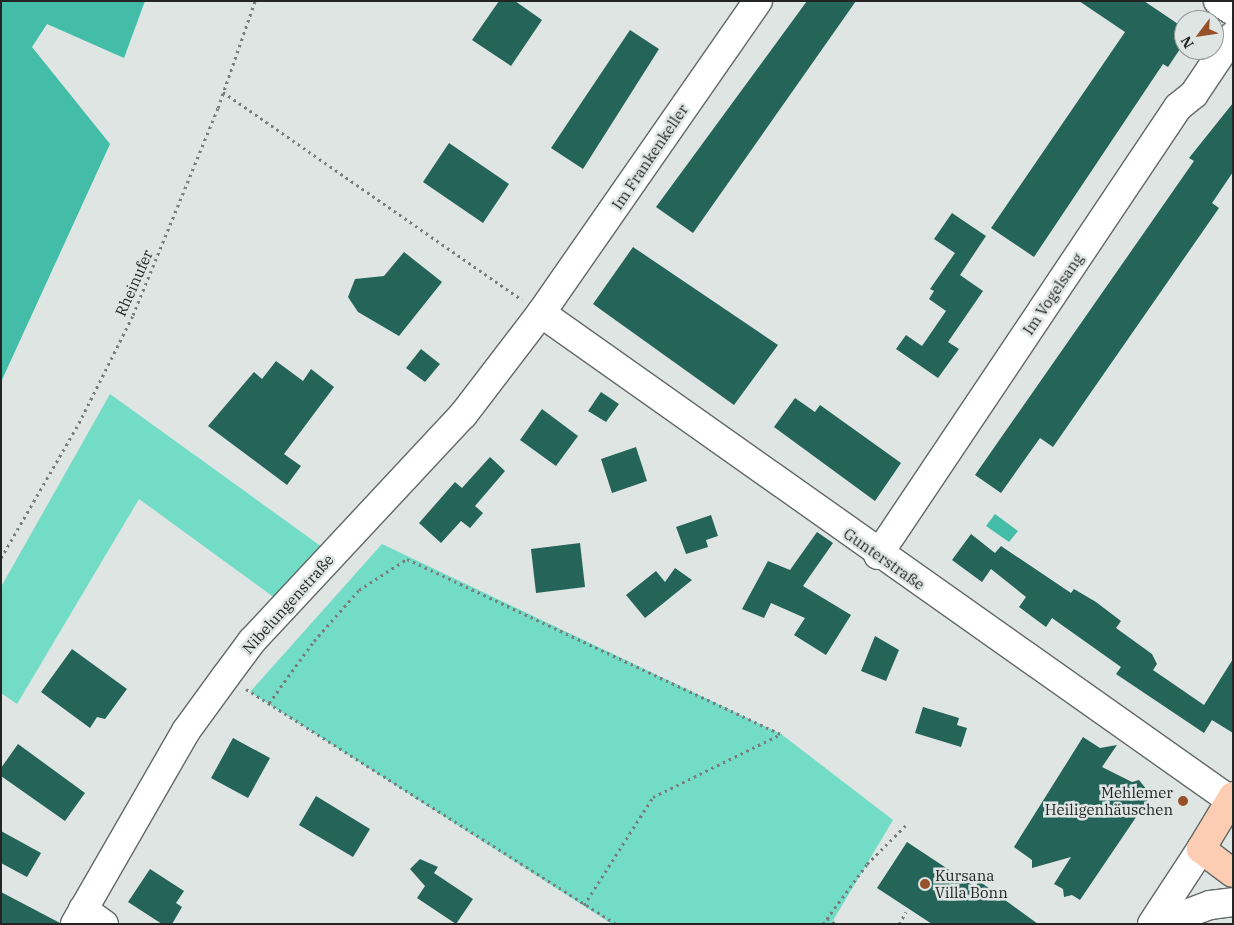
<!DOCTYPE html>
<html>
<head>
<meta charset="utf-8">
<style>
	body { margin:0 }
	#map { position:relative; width:1234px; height:925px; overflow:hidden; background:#dee5e3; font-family:"IBM Plex Serif",serif }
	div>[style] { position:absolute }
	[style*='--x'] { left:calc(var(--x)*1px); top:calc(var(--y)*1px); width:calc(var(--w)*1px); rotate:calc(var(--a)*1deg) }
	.green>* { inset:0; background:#72dcc7 }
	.water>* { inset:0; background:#43bda8 }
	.building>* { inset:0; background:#256459 }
	.path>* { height:3px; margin-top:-1.5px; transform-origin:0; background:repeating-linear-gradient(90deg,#797e7d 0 2.5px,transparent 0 6.5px) }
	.roads { filter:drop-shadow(1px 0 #636968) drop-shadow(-1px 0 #636968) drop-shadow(0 1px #636968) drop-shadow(0 -1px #636968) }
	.minor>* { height:28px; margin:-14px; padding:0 14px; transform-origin:14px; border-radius:14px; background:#fff }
	.major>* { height:28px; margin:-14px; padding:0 14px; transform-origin:14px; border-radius:14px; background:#fdcdb3 }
	.dots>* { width:14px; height:14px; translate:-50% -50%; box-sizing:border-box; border:2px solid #dee5e3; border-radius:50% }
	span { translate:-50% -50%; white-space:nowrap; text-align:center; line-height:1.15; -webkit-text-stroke:5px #dee5e3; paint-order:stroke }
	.street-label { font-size:15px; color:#232525 }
	.poi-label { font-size:15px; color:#232525 }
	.right { translate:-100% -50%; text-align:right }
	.left { translate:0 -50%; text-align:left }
	.frame { position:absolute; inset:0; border:2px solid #232525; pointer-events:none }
	.north { position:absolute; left:1174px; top:10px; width:50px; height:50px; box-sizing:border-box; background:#dee5e3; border:1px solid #939897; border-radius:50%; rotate:239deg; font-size:14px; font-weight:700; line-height:20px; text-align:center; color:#232525 }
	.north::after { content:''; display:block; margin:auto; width:18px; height:22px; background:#975128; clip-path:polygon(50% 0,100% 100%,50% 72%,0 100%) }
</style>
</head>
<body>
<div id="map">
	<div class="green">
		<div style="clip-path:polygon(110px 394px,322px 547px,275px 598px,139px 499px,17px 704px,1px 693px,1px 587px)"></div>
		<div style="clip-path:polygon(382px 544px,781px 734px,893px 820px,831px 924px,612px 924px,250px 692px)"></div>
	</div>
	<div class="water">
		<div style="clip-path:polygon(1px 1px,145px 1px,124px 58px,47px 24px,32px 47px,110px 144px,1px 382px)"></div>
		<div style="clip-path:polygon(995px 514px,1018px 531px,1009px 542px,986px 526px)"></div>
	</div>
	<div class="building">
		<div style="clip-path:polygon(499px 1px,515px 1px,542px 20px,511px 66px,472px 40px)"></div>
		<div style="clip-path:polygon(807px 1px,856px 1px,693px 233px,656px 207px)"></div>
		<div style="clip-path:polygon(1079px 1px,1144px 1px,1184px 28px,1184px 43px,1168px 67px,1163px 64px,1034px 257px,991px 228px,1125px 32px)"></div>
		<div style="clip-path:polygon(630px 30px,659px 49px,583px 169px,551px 148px)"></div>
		<div style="clip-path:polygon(1233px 103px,1233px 172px,1212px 203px,1219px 208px,1053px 447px,1040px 438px,1001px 493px,975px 475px,1194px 161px,1189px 158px)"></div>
		<div style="clip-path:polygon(449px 143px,509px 184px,483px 223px,423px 182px)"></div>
		<div style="clip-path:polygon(952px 213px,986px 236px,960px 275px,983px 291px,948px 342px,959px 349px,938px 378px,896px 349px,906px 335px,922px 346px,946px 311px,929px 299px,934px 291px,930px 289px,955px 253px,934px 239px)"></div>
		<div style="clip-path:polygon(633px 247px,778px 345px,734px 405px,593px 304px)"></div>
		<div style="clip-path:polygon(404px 252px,442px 282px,399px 336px,358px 312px,348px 297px,355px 279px,384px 276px)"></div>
		<div style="clip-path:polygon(421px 349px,440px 364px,425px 382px,406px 368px)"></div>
		<div style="clip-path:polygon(276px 361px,303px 381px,311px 369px,334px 387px,284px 454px,301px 466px,287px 485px,208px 426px,254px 372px,262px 379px)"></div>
		<div style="clip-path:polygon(601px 392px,619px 404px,606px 422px,588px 411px)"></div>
		<div style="clip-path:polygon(795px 398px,815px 412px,820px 405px,901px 463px,875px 501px,774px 427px)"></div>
		<div style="clip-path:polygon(542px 409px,578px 436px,556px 466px,520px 440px)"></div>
		<div style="clip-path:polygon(636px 447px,647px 481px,612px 493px,601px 459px)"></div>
		<div style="clip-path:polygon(490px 457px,505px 471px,475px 506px,483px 513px,470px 528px,461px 521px,441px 543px,419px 523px,455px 482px,462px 488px)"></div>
		<div style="clip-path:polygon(711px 515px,718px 536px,706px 540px,708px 547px,686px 554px,676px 527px)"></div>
		<div style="clip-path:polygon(817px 532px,833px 543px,803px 586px,851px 615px,826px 655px,794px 635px,805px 618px,771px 603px,764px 618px,742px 609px,768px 561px,790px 570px)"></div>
		<div style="clip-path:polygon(971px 534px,995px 553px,1001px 546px,1071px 593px,1074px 589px,1096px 602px,1121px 621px,1116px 628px,1152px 654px,1157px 664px,1153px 670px,1204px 705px,1233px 659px,1233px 733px,1212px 720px,1204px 733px,1116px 674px,1121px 667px,1052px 618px,1046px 627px,1019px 607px,1026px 597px,991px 569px,982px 582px,952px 560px)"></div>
		<div style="clip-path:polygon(580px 543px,585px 587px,536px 593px,531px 549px)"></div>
		<div style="clip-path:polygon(675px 568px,692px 580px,645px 618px,626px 595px,656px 571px,665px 582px)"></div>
		<div style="clip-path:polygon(875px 636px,899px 650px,886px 681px,861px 671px)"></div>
		<div style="clip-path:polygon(72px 649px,127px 689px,105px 719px,97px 717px,90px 728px,41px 692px)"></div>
		<div style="clip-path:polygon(923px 707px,959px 718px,957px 725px,967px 728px,961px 747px,915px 733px)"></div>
		<div style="clip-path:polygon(1083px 737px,1100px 748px,1117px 745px,1102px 767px,1132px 782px,1139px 780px,1151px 795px,1080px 900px,1072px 895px,1064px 897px,1063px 889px,1054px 884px,1071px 857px,1032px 868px,1032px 860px,1014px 847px)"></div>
		<div style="clip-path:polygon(233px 738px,270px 758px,248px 798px,211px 778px)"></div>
		<div style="clip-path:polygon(18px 744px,85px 793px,65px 821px,1px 776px,1px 768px)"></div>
		<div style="clip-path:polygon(316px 796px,370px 829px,353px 857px,299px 825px)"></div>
		<div style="clip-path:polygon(1px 831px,41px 853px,27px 877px,1px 863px)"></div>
		<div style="clip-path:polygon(907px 842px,975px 887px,979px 881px,1038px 924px,932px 924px,877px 888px)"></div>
		<div style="clip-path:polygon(420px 859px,438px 867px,434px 873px,473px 899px,456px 924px,417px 898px,425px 886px,410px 869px)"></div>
		<div style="clip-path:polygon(150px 869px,184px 891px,176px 903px,182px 907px,172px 924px,162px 924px,128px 902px)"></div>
		<div style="clip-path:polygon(1px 892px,60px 923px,59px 924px,1px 924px)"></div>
	</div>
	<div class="path">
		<div style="--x:223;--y:92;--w:364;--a:34.8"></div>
		<div style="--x:1;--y:558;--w:156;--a:-60"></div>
		<div style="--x:79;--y:423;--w:121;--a:-63.4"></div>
		<div style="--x:133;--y:315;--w:224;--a:-67.7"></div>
		<div style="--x:218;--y:108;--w:113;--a:-70.9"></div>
		<div style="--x:246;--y:689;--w:438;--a:32.4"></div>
		<div style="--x:269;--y:703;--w:77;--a:-54"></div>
		<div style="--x:314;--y:641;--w:68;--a:-48.6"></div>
		<div style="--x:359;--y:590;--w:57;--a:-32.9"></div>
		<div style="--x:407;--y:559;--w:413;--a:25.1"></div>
		<div style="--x:584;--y:905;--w:128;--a:-57.4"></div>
		<div style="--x:653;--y:797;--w:143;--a:-26.2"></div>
		<div style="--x:827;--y:918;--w:11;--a:34"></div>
		<div style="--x:823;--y:924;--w:74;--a:-53.7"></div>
		<div style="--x:867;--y:864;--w:58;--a:-45"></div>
		<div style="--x:899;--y:924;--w:14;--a:-60"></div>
	</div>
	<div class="roads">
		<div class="minor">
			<div style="--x:1218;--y:1;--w:18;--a:34"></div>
			<div style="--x:541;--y:313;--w:844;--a:35.25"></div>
			<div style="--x:878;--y:555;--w:539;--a:-56.19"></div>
			<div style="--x:1178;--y:107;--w:21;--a:-39"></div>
			<div style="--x:1194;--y:94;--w:70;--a:-56.1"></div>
			<div style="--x:83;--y:909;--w:26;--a:36"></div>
			<div style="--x:75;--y:924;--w:223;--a:-60.1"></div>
			<div style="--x:186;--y:731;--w:68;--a:-54"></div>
			<div style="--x:226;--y:676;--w:44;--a:-53.4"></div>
			<div style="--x:252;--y:641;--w:309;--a:-47"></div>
			<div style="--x:463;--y:415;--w:128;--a:-52.6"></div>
			<div style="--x:541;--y:313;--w:380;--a:-55.2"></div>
			<div style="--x:1152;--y:924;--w:90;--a:-56.8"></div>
			<div style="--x:1159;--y:924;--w:54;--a:-20.4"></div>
			<div style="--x:1210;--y:905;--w:23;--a:-7"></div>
		</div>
		<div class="major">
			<div style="--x:1233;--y:796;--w:62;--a:121.1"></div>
			<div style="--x:1201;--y:849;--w:40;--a:37"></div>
		</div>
	</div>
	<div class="dots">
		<div style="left:1183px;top:801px;background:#975128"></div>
		<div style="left:925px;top:884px;background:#975128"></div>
	</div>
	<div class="street-label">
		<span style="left:650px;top:157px;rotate:-56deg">Im Frankenkeller</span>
		<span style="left:134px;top:283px;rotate:-66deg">Rheinufer</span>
		<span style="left:1053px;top:294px;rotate:-56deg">Im Vogelsang</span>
		<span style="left:884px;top:559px;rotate:35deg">Gunterstraße</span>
		<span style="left:288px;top:604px;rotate:-48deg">Nibelungenstraße</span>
	</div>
	<div class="poi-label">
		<span class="right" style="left:1173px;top:801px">Mehlemer<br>Heiligenhäuschen</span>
		<span class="left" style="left:935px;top:884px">Kursana<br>Villa Bonn</span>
	</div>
	<div class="frame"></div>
	<div class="north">N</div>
</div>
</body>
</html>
